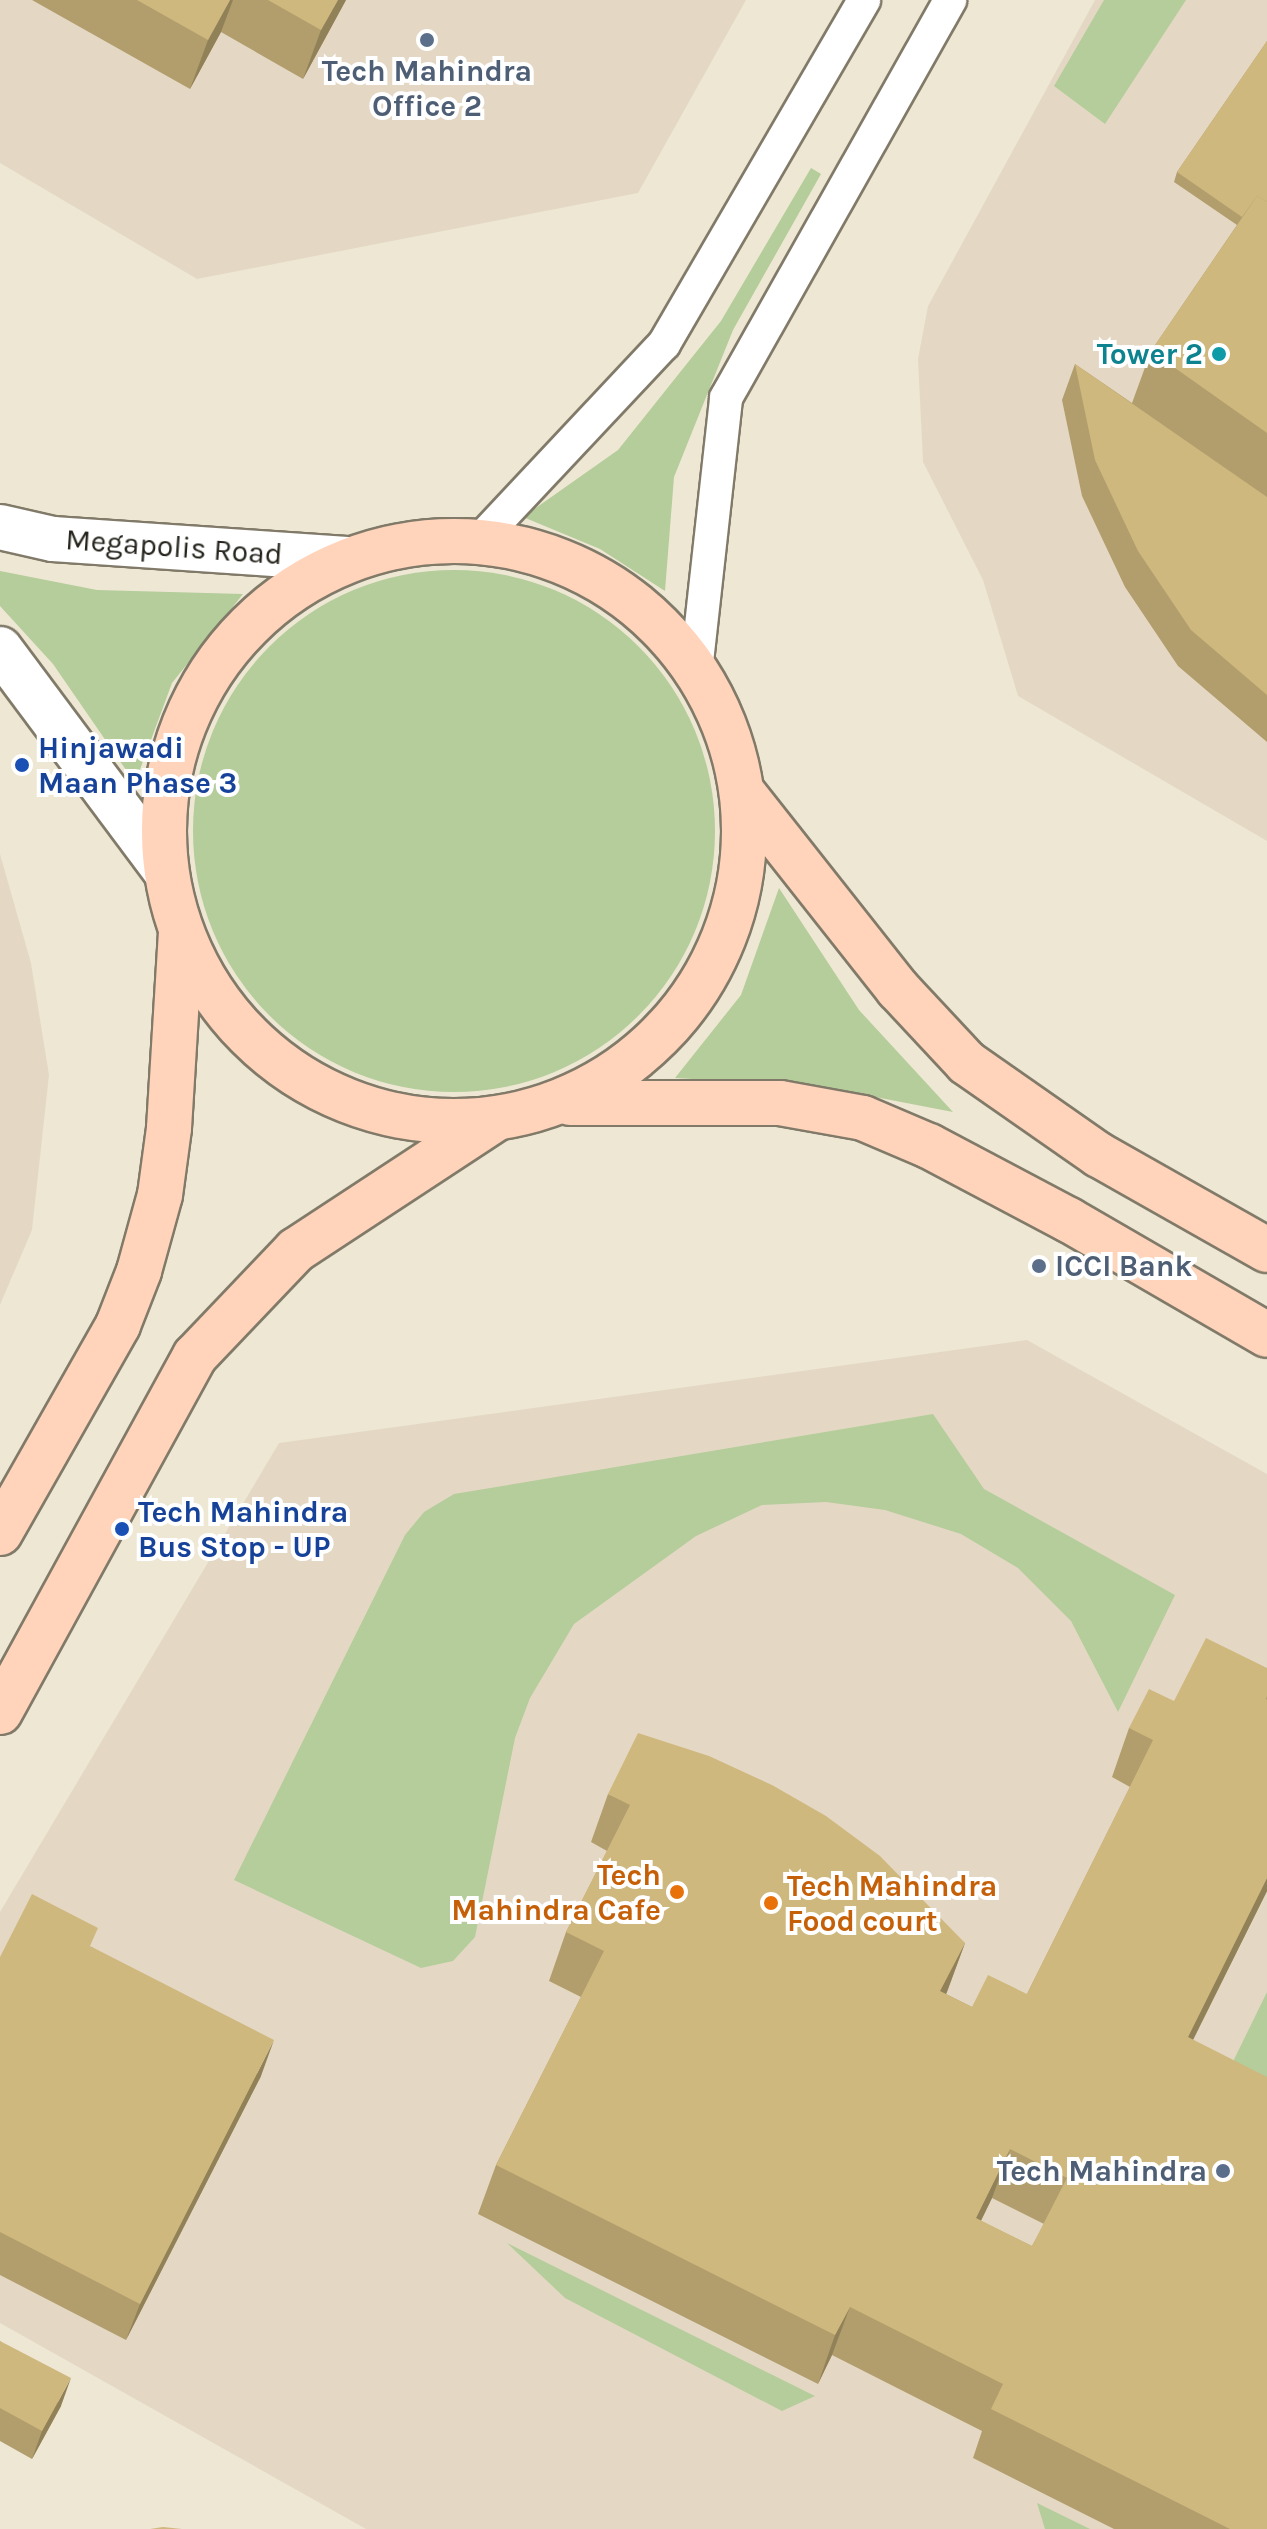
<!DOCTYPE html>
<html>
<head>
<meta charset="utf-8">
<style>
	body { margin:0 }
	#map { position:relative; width:1267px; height:2529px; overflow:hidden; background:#eee7d4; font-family:Karla,sans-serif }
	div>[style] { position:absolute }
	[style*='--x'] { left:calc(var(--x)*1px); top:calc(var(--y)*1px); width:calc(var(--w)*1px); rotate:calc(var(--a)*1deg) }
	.commercial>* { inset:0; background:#e4d8c5 }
	.green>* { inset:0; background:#b4cd9a }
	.round { border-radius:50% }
	.roads { filter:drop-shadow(2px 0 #817a69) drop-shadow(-2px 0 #817a69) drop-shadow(0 2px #817a69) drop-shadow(0 -2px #817a69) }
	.street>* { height:32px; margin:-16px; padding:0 16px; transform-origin:16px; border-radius:16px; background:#fff }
	.secondary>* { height:44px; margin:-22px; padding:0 22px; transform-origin:22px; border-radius:22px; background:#fff }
	.primary>* { height:44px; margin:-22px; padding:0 22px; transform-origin:22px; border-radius:22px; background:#ffd4bb }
	.primary>.ring { margin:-22px; padding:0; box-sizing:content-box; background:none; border:44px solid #ffd4bb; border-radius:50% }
	.wall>* { inset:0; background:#b29e6c }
	.shaded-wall>* { inset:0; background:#918158 }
	.building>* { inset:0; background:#cfb87e }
	.dots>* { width:22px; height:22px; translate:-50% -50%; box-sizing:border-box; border:4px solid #fff; border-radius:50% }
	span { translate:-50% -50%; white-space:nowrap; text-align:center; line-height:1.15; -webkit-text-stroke:8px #fff; paint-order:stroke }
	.service-label { font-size:30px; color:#4e5e75; font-weight:700 }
	.left { translate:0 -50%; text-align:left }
	.right { translate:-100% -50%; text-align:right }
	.culture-label { font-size:30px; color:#0d838f; font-weight:700 }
	.street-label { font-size:30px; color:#25231c }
	.transit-label { font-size:30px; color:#164399; font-weight:700 }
	.food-label { font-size:30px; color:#c56008; font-weight:700 }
</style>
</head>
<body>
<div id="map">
	<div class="commercial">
		<div style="clip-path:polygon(0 0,746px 0,638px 193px,197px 279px,0 163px)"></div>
		<div style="clip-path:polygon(1095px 0,1267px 0,1267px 841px,1018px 696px,983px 580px,923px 462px,918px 359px,928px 306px)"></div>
		<div style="clip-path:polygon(0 854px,31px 963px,49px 1075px,32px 1230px,0 1305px)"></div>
		<div style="clip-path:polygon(1027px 1340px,1267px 1474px,1267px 2529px,366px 2529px,0 2323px,0 1912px,279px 1443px)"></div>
	</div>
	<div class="green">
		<div style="clip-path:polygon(1104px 0,1186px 0,1105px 124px,1054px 86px)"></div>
		<div style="clip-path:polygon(811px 168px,821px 174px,733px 330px,674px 477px,665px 591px,600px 549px,523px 517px,618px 450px,721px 321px)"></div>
		<div class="round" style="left:193px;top:570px;width:522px;height:522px"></div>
		<div style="clip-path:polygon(0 571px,97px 590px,243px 594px,172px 683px,135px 783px,53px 664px,0 606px)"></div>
		<div style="clip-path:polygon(779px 888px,859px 1010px,953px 1112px,818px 1086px,675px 1078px,741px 995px)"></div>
		<div style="clip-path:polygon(933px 1414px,984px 1489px,1175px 1595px,1118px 1712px,1071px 1621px,1018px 1568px,961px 1534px,885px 1510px,826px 1502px,762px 1505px,696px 1536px,574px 1624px,530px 1698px,515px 1738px,475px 1937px,453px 1961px,421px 1968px,234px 1880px,405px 1535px,424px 1512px,454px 1494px)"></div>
		<div style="clip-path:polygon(1267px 1992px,1267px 2106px,1222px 2084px)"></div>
		<div style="clip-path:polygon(507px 2243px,815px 2396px,782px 2411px,565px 2298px)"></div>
		<div style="clip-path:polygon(1037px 2503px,1090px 2529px,1045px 2529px)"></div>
	</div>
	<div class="roads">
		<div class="street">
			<div style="--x:478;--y:542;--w:272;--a:-46.8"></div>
			<div style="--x:664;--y:344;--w:398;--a:-59.8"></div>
			<div style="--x:696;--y:671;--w:275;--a:-83.7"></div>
			<div style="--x:726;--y:398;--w:457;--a:-60.6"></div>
		</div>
		<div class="secondary">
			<div style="--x:0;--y:527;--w:54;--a:12.8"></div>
			<div style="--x:53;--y:539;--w:298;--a:3.9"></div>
			<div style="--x:0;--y:649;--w:276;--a:53.3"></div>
		</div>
		<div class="primary">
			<div class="ring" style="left:164px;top:541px;width:536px;height:536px"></div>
			<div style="--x:743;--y:793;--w:250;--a:51.7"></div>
			<div style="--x:898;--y:989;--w:101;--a:47"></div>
			<div style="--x:967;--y:1063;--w:161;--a:34.9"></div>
			<div style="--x:1099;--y:1155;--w:193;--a:29.5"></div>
			<div style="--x:570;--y:1103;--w:210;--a:0"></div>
			<div style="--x:780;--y:1103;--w:84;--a:10.2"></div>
			<div style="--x:863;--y:1118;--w:72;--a:23"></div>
			<div style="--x:929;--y:1146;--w:158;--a:27.9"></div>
			<div style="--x:1069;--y:1220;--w:229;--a:30.1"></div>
			<div style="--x:0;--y:1533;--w:239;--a:-60.4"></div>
			<div style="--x:118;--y:1325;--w:58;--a:-68.7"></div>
			<div style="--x:139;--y:1271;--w:79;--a:-74.6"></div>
			<div style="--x:160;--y:1195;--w:68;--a:-82.3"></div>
			<div style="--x:169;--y:1128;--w:194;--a:-86.5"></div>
			<div style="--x:0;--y:1712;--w:406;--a:-61.3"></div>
			<div style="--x:195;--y:1356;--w:146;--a:-46.4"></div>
			<div style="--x:296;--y:1250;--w:237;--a:-33.3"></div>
		</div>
	</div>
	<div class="wall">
		<div style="clip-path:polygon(32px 0,346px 0,303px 79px,221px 32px,190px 89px)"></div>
		<div style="clip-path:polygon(1267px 41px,1267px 742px,1178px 666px,1125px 587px,1082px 496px,1062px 400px,1075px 364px,1132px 403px,1151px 351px,1237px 225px,1174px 182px,1177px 172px)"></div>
		<div style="clip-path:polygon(evenodd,1267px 1668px,1267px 1891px,1193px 2040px,1267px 2529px,1114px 2529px,973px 2458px,982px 2431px,832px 2355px,818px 2384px,478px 2214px,496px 2165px,581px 1997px,549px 1981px,566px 1932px,607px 1851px,591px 1842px,608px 1794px,965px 1943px,946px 1994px,972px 2007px,1027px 1994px,1130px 1787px,1112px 1777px,1129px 1728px,1174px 1701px,1267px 1668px,992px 2198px,1044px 2224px,1032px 2246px,981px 2221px,992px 2198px)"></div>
		<div style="clip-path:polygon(92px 1947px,261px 2076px,126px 2340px,0 2275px,0 1957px)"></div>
		<div style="clip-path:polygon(0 2341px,61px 2406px,32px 2459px,0 2441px)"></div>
	</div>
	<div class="shaded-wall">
		<div style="clip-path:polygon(230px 0,233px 0,221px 32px,190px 89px,208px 40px)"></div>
		<div style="clip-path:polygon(338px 0,346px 0,303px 79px,321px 30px)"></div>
		<div style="clip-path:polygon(1267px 1878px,1267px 1891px,1170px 2086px,1188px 2037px)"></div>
		<div style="clip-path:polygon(965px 1943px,947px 1992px,923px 2040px,940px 1991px)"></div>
		<div style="clip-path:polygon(274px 2040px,261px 2076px,126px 2340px,140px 2304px)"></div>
		<div style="clip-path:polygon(1010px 2149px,992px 2198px,958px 2267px,976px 2218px)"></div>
		<div style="clip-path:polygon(850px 2307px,832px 2355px,818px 2384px,835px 2335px)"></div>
		<div style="clip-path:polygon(71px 2378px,61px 2406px,32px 2459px,42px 2431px)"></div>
	</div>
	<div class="building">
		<div style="clip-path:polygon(137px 0,230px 0,208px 40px)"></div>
		<div style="clip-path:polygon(268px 0,338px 0,321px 30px)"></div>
		<div style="clip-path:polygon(1267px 41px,1267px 202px,1257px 196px,1242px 217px,1177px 172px)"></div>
		<div style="clip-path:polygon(1257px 196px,1267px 202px,1267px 433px,1151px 351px)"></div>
		<div style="clip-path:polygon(1075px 364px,1267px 497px,1267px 695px,1191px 630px,1138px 551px,1095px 460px)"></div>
		<div style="clip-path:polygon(evenodd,1206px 1638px,1267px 1668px,1267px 1696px,1266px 1699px,1267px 1700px,1267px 1878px,1188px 2037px,1267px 2077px,1267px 2529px,1230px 2529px,991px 2409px,1003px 2384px,850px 2307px,835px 2335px,496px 2165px,604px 1951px,566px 1932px,630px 1805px,608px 1794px,638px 1733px,709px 1756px,772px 1785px,826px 1816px,880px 1856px,965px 1943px,940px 1991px,972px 2007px,988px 1975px,1027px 1994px,1153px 1740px,1129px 1728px,1149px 1689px,1174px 1701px,1206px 1638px,1010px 2149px,1067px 2178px,1032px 2246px,976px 2218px,1010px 2149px)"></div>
		<div style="clip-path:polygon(32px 1894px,98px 1928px,90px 1946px,274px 2040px,140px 2304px,0 2232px,0 1957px)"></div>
		<div style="clip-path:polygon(0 2341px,71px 2378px,42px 2431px,0 2408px)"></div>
		<div style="clip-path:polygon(163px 2527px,182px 2529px,150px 2529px)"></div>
	</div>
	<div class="dots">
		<div style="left:427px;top:40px;background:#5c6f8a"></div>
		<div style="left:1219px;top:354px;background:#0f9aa8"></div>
		<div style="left:22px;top:765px;background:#1a4fb4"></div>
		<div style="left:1039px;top:1266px;background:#5c6f8a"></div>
		<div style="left:122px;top:1529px;background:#1a4fb4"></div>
		<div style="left:677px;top:1892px;background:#e8710a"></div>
		<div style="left:771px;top:1903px;background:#e8710a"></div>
		<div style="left:1223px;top:2171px;background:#5c6f8a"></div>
	</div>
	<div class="service-label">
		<span style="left:427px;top:88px">Tech Mahindra<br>Office 2</span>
		<span class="left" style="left:1055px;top:1266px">ICCI Bank</span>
		<span class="right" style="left:1207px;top:2171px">Tech Mahindra</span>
	</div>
	<div class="culture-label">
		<span class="right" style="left:1203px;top:354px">Tower 2</span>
	</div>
	<div class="street-label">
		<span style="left:174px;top:547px;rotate:4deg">Megapolis Road</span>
	</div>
	<div class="transit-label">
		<span class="left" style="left:38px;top:765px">Hinjawadi<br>Maan Phase 3</span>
		<span class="left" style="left:138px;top:1529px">Tech Mahindra<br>Bus Stop - UP</span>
	</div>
	<div class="food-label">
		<span class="right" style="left:661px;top:1892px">Tech<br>Mahindra Cafe</span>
		<span class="left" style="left:787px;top:1903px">Tech Mahindra<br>Food court</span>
	</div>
</div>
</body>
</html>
